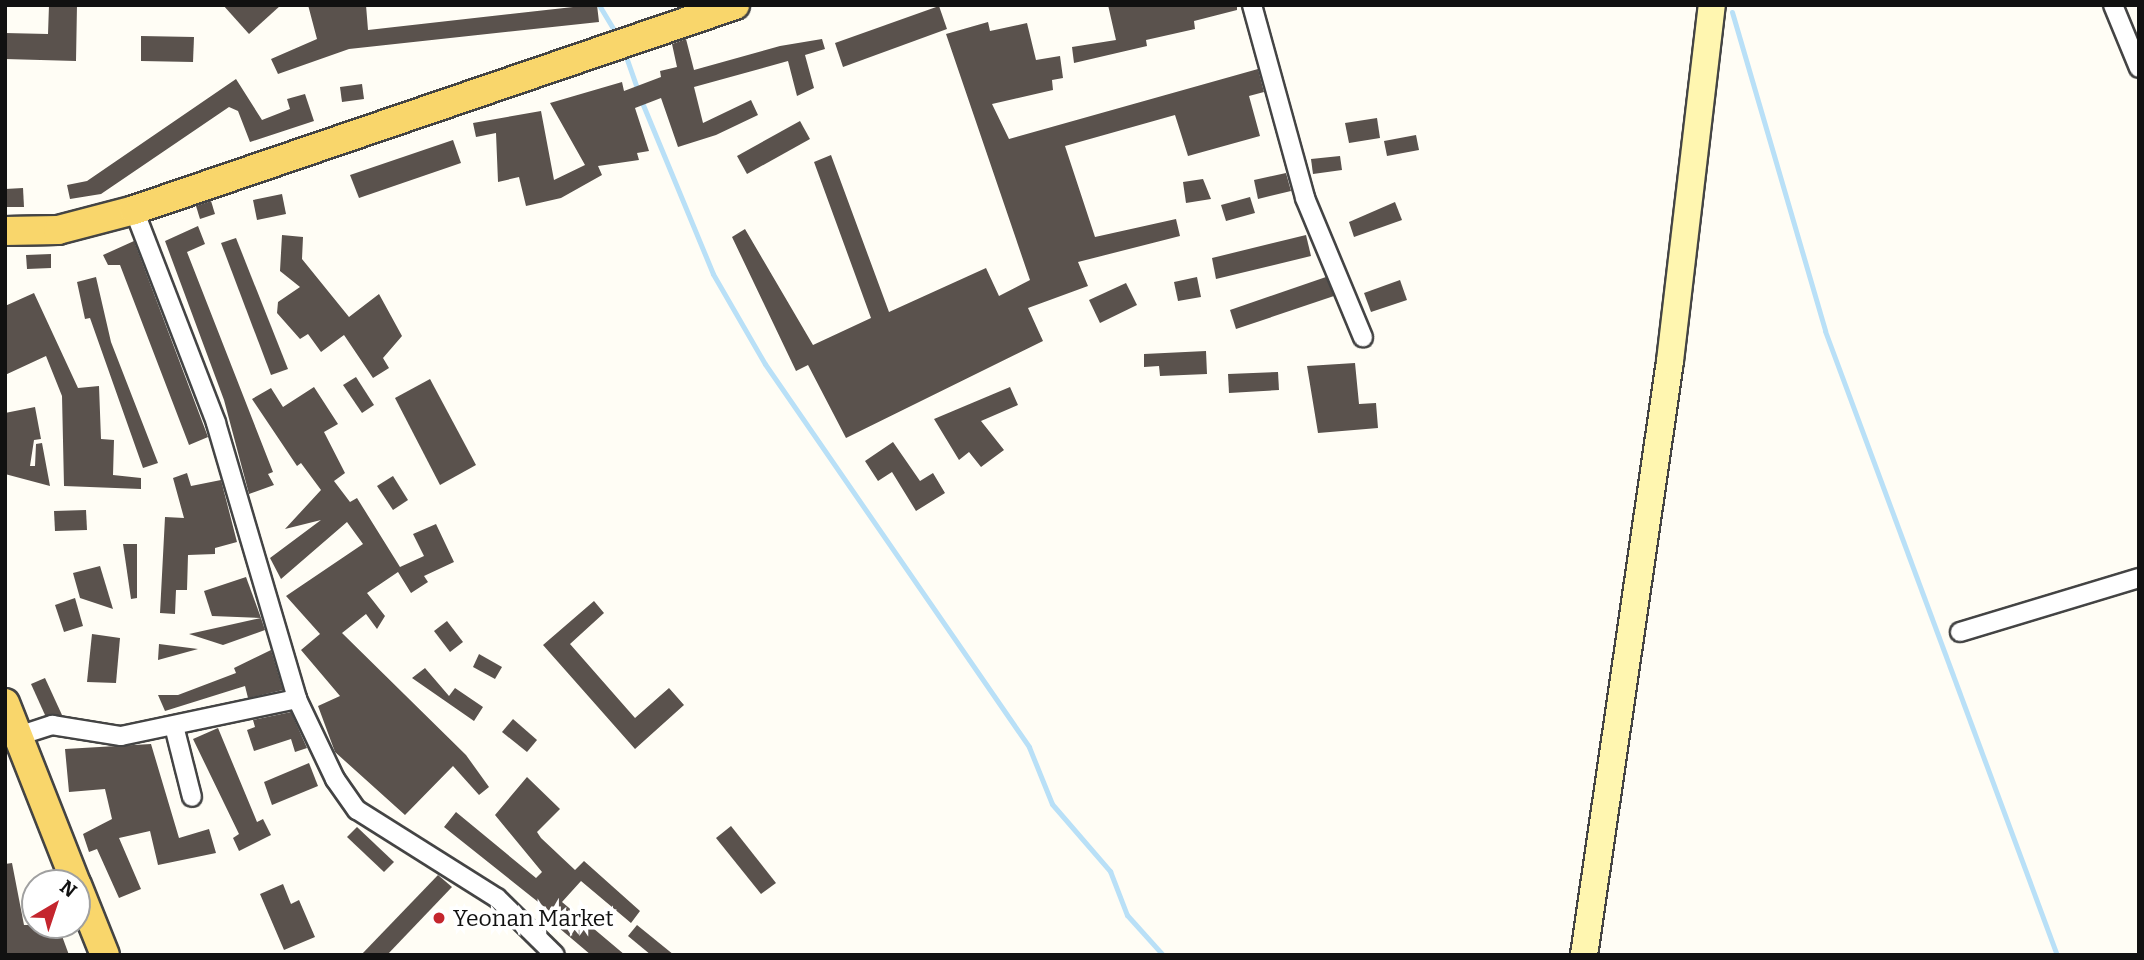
<!DOCTYPE html>
<html>
<head>
<meta charset="utf-8">
<style>
	body { margin:0 }
	#map { position:relative; width:2144px; height:960px; overflow:hidden; background:#fffdf5; font-family:Bitter,serif }
	div>[style] { position:absolute }
	[style*='--x'] { left:calc(var(--x)*1px); top:calc(var(--y)*1px); width:calc(var(--w)*1px); rotate:calc(var(--a)*1deg) }
	.stream>* { height:5px; margin:-2.5px; padding:0 2.5px; transform-origin:2.5px; border-radius:2.5px; background:#b9e0f7 }
	.building>* { inset:0; background:#5a524d }
	.roads { filter:drop-shadow(2px 0 #444) drop-shadow(-2px 0 #444) drop-shadow(0 2px #444) drop-shadow(0 -2px #444) }
	.street>* { height:18px; margin:-9px; padding:0 9px; transform-origin:9px; border-radius:9px; background:#fff }
	.secondary>* { height:26px; margin:-13px; padding:0 13px; transform-origin:13px; border-radius:13px; background:#fff6b0 }
	.primary>* { height:28px; margin:-14px; padding:0 14px; transform-origin:14px; border-radius:14px; background:#f9d66b }
	.dots>* { width:19px; height:19px; translate:-50% -50%; box-sizing:border-box; border:4px solid #fff; border-radius:50% }
	span { translate:-50% -50%; white-space:nowrap; text-align:center; line-height:1.15; -webkit-text-stroke:7px #fff; paint-order:stroke }
	.poi-label { font-size:23px; color:#111 }
	.left { translate:0 -50%; text-align:left }
	.frame { position:absolute; inset:0; border:7px solid #111; pointer-events:none }
	.north { position:absolute; left:21px; top:869px; width:70px; height:70px; box-sizing:border-box; background:#fff; border:2px solid #a0a0a0; border-radius:50%; rotate:39deg; font-size:19px; font-weight:700; line-height:28px; text-align:center; color:#111 }
	.north::after { content:''; display:block; margin:auto; width:24px; height:32px; background:#c4262e; clip-path:polygon(50% 0,100% 100%,50% 72%,0 100%) }
</style>
</head>
<body>
<div id="map">
	<div class="stream">
		<div style="--x:599;--y:5;--w:35;--a:59"></div>
		<div style="--x:1732;--y:12;--w:332;--a:73.7"></div>
		<div style="--x:1825;--y:331;--w:666;--a:69.61"></div>
		<div style="--x:624;--y:51;--w:42;--a:70.7"></div>
		<div style="--x:641;--y:100;--w:188;--a:67.5"></div>
		<div style="--x:713;--y:274;--w:104;--a:60"></div>
		<div style="--x:765;--y:364;--w:465;--a:55.4"></div>
		<div style="--x:1029;--y:747;--w:61;--a:68"></div>
		<div style="--x:1052;--y:804;--w:89;--a:49.1"></div>
		<div style="--x:1110;--y:871;--w:47;--a:68.9"></div>
		<div style="--x:1127;--y:915;--w:54;--a:48"></div>
	</div>
	<div class="building">
		<div style="clip-path:polygon(49px 5px,77px 5px,76px 61px,5px 59px,5px 33px,48px 34px)"></div>
		<div style="clip-path:polygon(223px 5px,281px 5px,249px 34px)"></div>
		<div style="clip-path:polygon(308px 5px,366px 5px,368px 30px,591px 5px,597px 5px,599px 22px,349px 49px,278px 74px,271px 59px,317px 39px)"></div>
		<div style="clip-path:polygon(1108px 5px,1237px 5px,1237px 10px,1194px 21px,1195px 29px,1146px 40px,1147px 46px,1074px 63px,1072px 47px,1116px 40px)"></div>
		<div style="clip-path:polygon(939px 6px,947px 29px,843px 67px,835px 43px)"></div>
		<div style="clip-path:polygon(988px 22px,990px 31px,1027px 23px,1036px 60px,1060px 56px,1063px 78px,1052px 80px,1053px 90px,992px 104px,1009px 139px,1258px 69px,1264px 92px,1249px 96px,1260px 136px,1188px 156px,1175px 115px,1065px 146px,1095px 237px,1176px 219px,1180px 236px,1078px 262px,1088px 286px,1028px 308px,1043px 341px,846px 438px,808px 365px,796px 371px,732px 237px,745px 229px,813px 345px,871px 318px,814px 162px,831px 155px,889px 312px,986px 268px,999px 296px,1030px 280px,946px 34px)"></div>
		<div style="clip-path:polygon(141px 36px,194px 37px,193px 62px,141px 61px)"></div>
		<div style="clip-path:polygon(686px 39px,694px 70px,780px 46px,822px 39px,825px 49px,805px 55px,814px 88px,797px 96px,788px 61px,694px 87px,703px 123px,751px 100px,758px 115px,716px 135px,678px 147px,661px 98px,635px 108px,649px 151px,637px 153px,639px 160px,598px 166px,602px 175px,561px 198px,526px 206px,519px 177px,498px 182px,496px 133px,476px 137px,473px 123px,541px 111px,554px 180px,585px 165px,550px 103px,622px 82px,624px 91px,661px 77px,660px 71px,677px 67px,672px 44px)"></div>
		<div style="clip-path:polygon(236px 79px,262px 120px,290px 109px,287px 99px,305px 94px,314px 121px,250px 142px,238px 111px,229px 107px,101px 194px,70px 199px,67px 185px,87px 181px)"></div>
		<div style="clip-path:polygon(362px 84px,364px 99px,342px 102px,340px 87px)"></div>
		<div style="clip-path:polygon(1377px 118px,1380px 138px,1349px 143px,1345px 123px)"></div>
		<div style="clip-path:polygon(800px 121px,810px 139px,747px 174px,737px 156px)"></div>
		<div style="clip-path:polygon(1416px 135px,1419px 150px,1387px 156px,1384px 141px)"></div>
		<div style="clip-path:polygon(453px 140px,461px 163px,359px 198px,350px 175px)"></div>
		<div style="clip-path:polygon(1340px 156px,1342px 170px,1313px 174px,1311px 159px)"></div>
		<div style="clip-path:polygon(1286px 173px,1291px 191px,1258px 199px,1254px 180px)"></div>
		<div style="clip-path:polygon(1203px 179px,1211px 199px,1186px 203px,1183px 182px)"></div>
		<div style="clip-path:polygon(23px 188px,24px 207px,5px 207px,5px 189px)"></div>
		<div style="clip-path:polygon(282px 194px,286px 214px,257px 220px,253px 200px)"></div>
		<div style="clip-path:polygon(1250px 197px,1255px 213px,1226px 221px,1221px 205px)"></div>
		<div style="clip-path:polygon(211px 201px,215px 214px,200px 219px,196px 206px)"></div>
		<div style="clip-path:polygon(1395px 202px,1402px 220px,1354px 237px,1349px 222px)"></div>
		<div style="clip-path:polygon(198px 226px,205px 244px,187px 252px,273px 472px,268px 474px,274px 485px,249px 494px,224px 400px,165px 241px)"></div>
		<div style="clip-path:polygon(282px 235px,303px 237px,302px 259px,349px 317px,379px 294px,402px 336px,383px 358px,389px 368px,373px 378px,344px 335px,321px 352px,308px 334px,300px 339px,277px 313px,278px 302px,300px 287px,280px 271px)"></div>
		<div style="clip-path:polygon(1306px 235px,1311px 256px,1216px 279px,1212px 258px)"></div>
		<div style="clip-path:polygon(236px 238px,288px 369px,271px 375px,221px 243px)"></div>
		<div style="clip-path:polygon(134px 241px,208px 437px,189px 445px,120px 265px,108px 265px,103px 255px)"></div>
		<div style="clip-path:polygon(51px 254px,51px 268px,27px 269px,26px 255px)"></div>
		<div style="clip-path:polygon(96px 277px,111px 342px,158px 463px,143px 468px,90px 318px,85px 319px,77px 282px)"></div>
		<div style="clip-path:polygon(1197px 277px,1201px 297px,1178px 301px,1174px 282px)"></div>
		<div style="clip-path:polygon(1326px 277px,1334px 296px,1236px 329px,1230px 310px)"></div>
		<div style="clip-path:polygon(1400px 280px,1407px 300px,1371px 312px,1364px 293px)"></div>
		<div style="clip-path:polygon(1126px 283px,1137px 305px,1100px 323px,1089px 300px)"></div>
		<div style="clip-path:polygon(34px 293px,78px 388px,99px 386px,101px 439px,114px 440px,113px 475px,141px 478px,141px 489px,64px 486px,62px 396px,46px 356px,5px 375px,5px 306px)"></div>
		<div style="clip-path:polygon(1206px 351px,1207px 374px,1160px 376px,1159px 366px,1144px 367px,1144px 354px)"></div>
		<div style="clip-path:polygon(1355px 363px,1359px 404px,1376px 403px,1378px 428px,1318px 433px,1307px 366px)"></div>
		<div style="clip-path:polygon(1278px 372px,1279px 390px,1229px 393px,1228px 374px)"></div>
		<div style="clip-path:polygon(356px 377px,374px 405px,362px 413px,343px 385px)"></div>
		<div style="clip-path:polygon(430px 379px,476px 465px,440px 485px,395px 398px)"></div>
		<div style="clip-path:polygon(314px 387px,338px 424px,324px 432px,345px 473px,334px 481px,350px 502px,357px 498px,400px 567px,424px 556px,413px 534px,436px 524px,454px 562px,424px 576px,428px 582px,411px 593px,398px 572px,367px 593px,385px 616px,377px 629px,366px 614px,342px 633px,466px 755px,489px 787px,479px 795px,453px 766px,405px 815px,335px 752px,318px 706px,340px 696px,301px 650px,320px 634px,286px 596px,363px 544px,347px 522px,281px 579px,270px 558px,321px 520px,285px 529px,321px 490px,301px 463px,297px 466px,252px 399px,271px 388px,283px 407px)"></div>
		<div style="clip-path:polygon(1010px 387px,1018px 405px,981px 421px,1004px 450px,981px 467px,969px 452px,959px 460px,934px 419px)"></div>
		<div style="clip-path:polygon(35px 407px,41px 439px,34px 440px,30px 466px,35px 466px,36px 444px,42px 443px,50px 486px,5px 474px,5px 413px)"></div>
		<div style="clip-path:polygon(893px 442px,920px 481px,933px 473px,945px 493px,916px 511px,892px 472px,878px 481px,865px 461px)"></div>
		<div style="clip-path:polygon(187px 473px,191px 486px,221px 480px,237px 542px,215px 548px,215px 554px,188px 555px,187px 590px,176px 590px,175px 614px,160px 613px,165px 517px,184px 518px,173px 478px)"></div>
		<div style="clip-path:polygon(393px 476px,408px 500px,393px 510px,377px 486px)"></div>
		<div style="clip-path:polygon(86px 510px,87px 530px,55px 531px,54px 511px)"></div>
		<div style="clip-path:polygon(123px 544px,137px 544px,137px 598px,131px 599px)"></div>
		<div style="clip-path:polygon(100px 566px,113px 609px,80px 598px,73px 573px)"></div>
		<div style="clip-path:polygon(246px 577px,261px 618px,212px 616px,204px 591px)"></div>
		<div style="clip-path:polygon(75px 598px,83px 626px,64px 632px,55px 605px)"></div>
		<div style="clip-path:polygon(594px 601px,604px 613px,570px 644px,635px 718px,669px 688px,684px 705px,635px 749px,543px 645px)"></div>
		<div style="clip-path:polygon(261px 618px,265px 630px,223px 645px,189px 634px)"></div>
		<div style="clip-path:polygon(447px 621px,463px 642px,450px 652px,434px 631px)"></div>
		<div style="clip-path:polygon(92px 634px,120px 638px,116px 683px,87px 682px)"></div>
		<div style="clip-path:polygon(159px 644px,198px 649px,158px 660px)"></div>
		<div style="clip-path:polygon(271px 650px,283px 690px,248px 698px,245px 686px,165px 711px,158px 695px,178px 695px,236px 673px,234px 668px)"></div>
		<div style="clip-path:polygon(479px 654px,502px 667px,495px 679px,473px 667px)"></div>
		<div style="clip-path:polygon(425px 668px,449px 696px,455px 688px,483px 707px,474px 721px,412px 678px)"></div>
		<div style="clip-path:polygon(45px 678px,62px 715px,45px 715px,31px 684px)"></div>
		<div style="clip-path:polygon(291px 712px,307px 748px,295px 752px,291px 739px,254px 751px,247px 730px,255px 727px,253px 720px)"></div>
		<div style="clip-path:polygon(513px 719px,537px 740px,527px 752px,502px 732px)"></div>
		<div style="clip-path:polygon(218px 728px,257px 822px,263px 819px,271px 835px,239px 851px,233px 838px,239px 834px,193px 739px)"></div>
		<div style="clip-path:polygon(151px 744px,179px 838px,209px 829px,216px 853px,158px 865px,150px 831px,119px 838px,141px 889px,119px 898px,97px 849px,89px 852px,83px 834px,112px 819px,105px 789px,69px 792px,65px 749px)"></div>
		<div style="clip-path:polygon(309px 763px,318px 786px,272px 805px,264px 782px)"></div>
		<div style="clip-path:polygon(527px 777px,560px 809px,537px 832px,541px 838px,575px 870px,584px 861px,640px 911px,631px 923px,581px 881px,562px 902px,625px 955px,591px 955px,552px 922px,557px 917px,444px 827px,456px 812px,536px 878px,542px 872px,495px 815px)"></div>
		<div style="clip-path:polygon(731px 826px,776px 883px,761px 894px,716px 838px)"></div>
		<div style="clip-path:polygon(357px 827px,394px 862px,384px 872px,347px 837px)"></div>
		<div style="clip-path:polygon(12px 863px,24px 925px,58px 925px,69px 955px,5px 955px,5px 864px)"></div>
		<div style="clip-path:polygon(438px 875px,452px 887px,387px 955px,361px 955px)"></div>
		<div style="clip-path:polygon(283px 884px,291px 904px,299px 900px,315px 937px,284px 950px,260px 894px)"></div>
		<div style="clip-path:polygon(637px 925px,674px 955px,651px 955px,628px 936px)"></div>
	</div>
	<div class="roads">
		<div class="street">
			<div style="--x:1252;--y:5;--w:200;--a:74.6"></div>
			<div style="--x:1305;--y:198;--w:151;--a:67.4"></div>
			<div style="--x:2113;--y:5;--w:68;--a:67.6"></div>
			<div style="--x:134;--y:210;--w:228;--a:68.9"></div>
			<div style="--x:216;--y:423;--w:288;--a:73.6"></div>
			<div style="--x:297;--y:699;--w:89;--a:64.6"></div>
			<div style="--x:335;--y:779;--w:38;--a:55"></div>
			<div style="--x:357;--y:810;--w:165;--a:32.2"></div>
			<div style="--x:497;--y:898;--w:81;--a:44.5"></div>
			<div style="--x:1960;--y:632;--w:187;--a:-16.8"></div>
			<div style="--x:174;--y:726;--w:73;--a:75.8"></div>
			<div style="--x:18;--y:736;--w:36;--a:-18"></div>
			<div style="--x:52;--y:725;--w:70;--a:9.1"></div>
			<div style="--x:121;--y:736;--w:180;--a:-11.9"></div>
		</div>
		<div class="secondary">
			<div style="--x:1584;--y:955;--w:600;--a:-81.76"></div>
			<div style="--x:1670;--y:361;--w:358;--a:-83.3"></div>
		</div>
		<div class="primary">
			<div style="--x:5;--y:231;--w:53;--a:-1.1"></div>
			<div style="--x:58;--y:230;--w:79;--a:-14.7"></div>
			<div style="--x:134;--y:210;--w:635;--a:-18.83"></div>
			<div style="--x:5;--y:703;--w:193;--a:68.5"></div>
			<div style="--x:77;--y:885;--w:75;--a:68.2"></div>
		</div>
	</div>
	<div class="dots">
		<div style="left:439px;top:918px;background:#c4262e"></div>
	</div>
	<div class="poi-label">
		<span class="left" style="left:453px;top:918px">Yeonan Market</span>
	</div>
	<div class="frame"></div>
	<div class="north">N</div>
</div>
</body>
</html>
